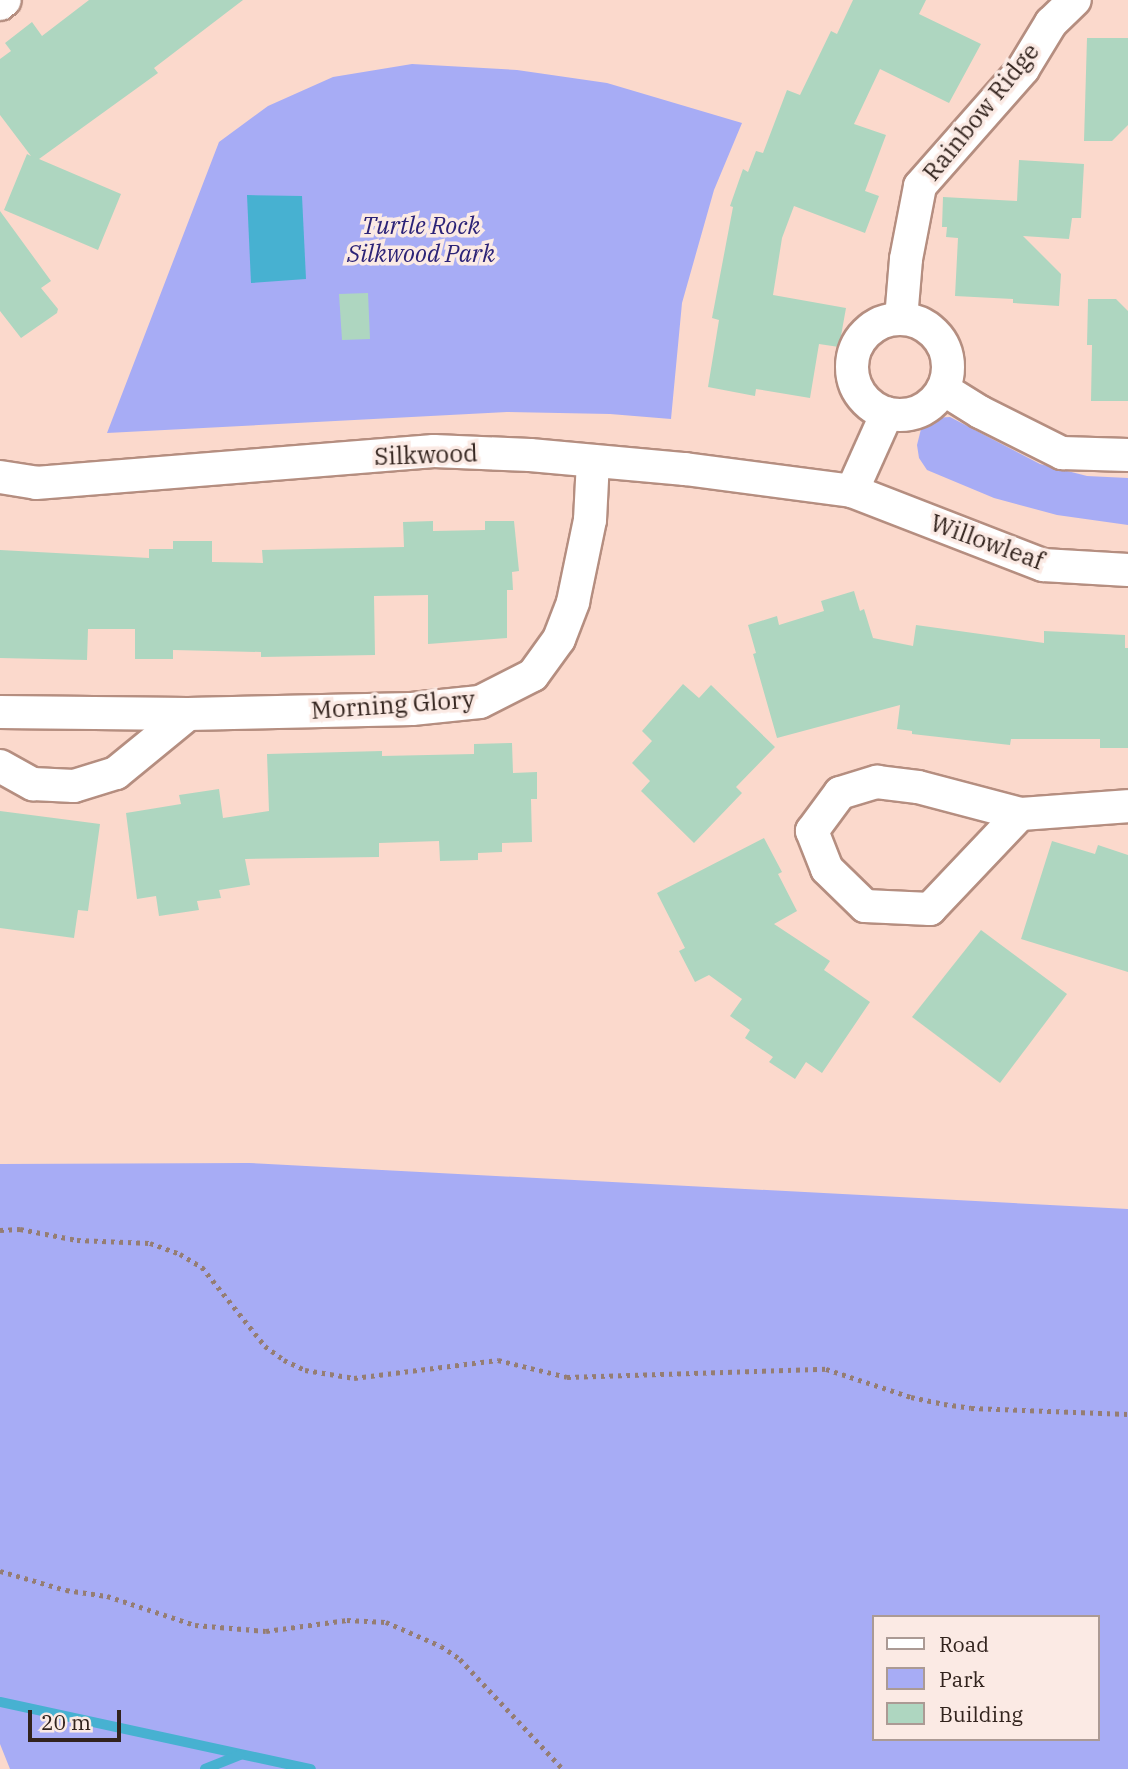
<!DOCTYPE html>
<html>
<head>
<meta charset="utf-8">
<style>
	body { margin:0 }
	#map { position:relative; width:1128px; height:1769px; overflow:hidden; background:#fbd9cc; font-family:"IBM Plex Serif",serif }
	div>[style] { position:absolute }
	[style*='--x'] { left:calc(var(--x)*1px); top:calc(var(--y)*1px); width:calc(var(--w)*1px); rotate:calc(var(--a)*1deg) }
	.green>* { inset:0; background:#a7acf5 }
	.water>* { inset:0; background:#47b1d1 }
	.stream>* { height:10px; margin:-5px; padding:0 5px; transform-origin:5px; border-radius:5px; background:#47b1d1 }
	.building>* { inset:0; background:#aed6c0 }
	.path>* { height:4.5px; margin-top:-2.25px; transform-origin:0; background:repeating-linear-gradient(90deg,#957d73 0 3.5px,transparent 0 8.5px) }
	.roads { filter:drop-shadow(2px 0 #b58e80) drop-shadow(-2px 0 #b58e80) drop-shadow(0 2px #b58e80) drop-shadow(0 -2px #b58e80) }
	.minor>* { height:32px; margin:-16px; padding:0 16px; transform-origin:16px; border-radius:16px; background:#fff }
	.minor>.ring { margin:-16px; padding:0; box-sizing:content-box; background:none; border:32px solid #fff; border-radius:50% }
	span { translate:-50% -50%; white-space:nowrap; text-align:center; line-height:1.15; -webkit-text-stroke:7px #fbeae4; paint-order:stroke }
	.street-label { font-size:24px; color:#32231d }
	.park-label { font-size:24px; color:#2c2377; font-style:italic }
	.legend { position:absolute; left:872px; top:1615px; width:228px; height:126px; box-sizing:border-box; background:#fbeae4; border:2px solid #ab9a94; margin:0; padding:9px 12px; list-style:none; font-size:21px; color:#32231d }
	.legend li { display:flex; align-items:center; gap:14px; height:35px }
	.legend b { width:35px; border:2px solid #ab9a94 }
	.scale { position:absolute; left:28px; top:1710px; width:93px; height:32px; box-sizing:border-box; border:4px solid #32231d; border-top:0; padding-left:9px; font-size:21px; line-height:24px; white-space:nowrap; color:#32231d; -webkit-text-stroke:5px #fbeae4; paint-order:stroke }
</style>
</head>
<body>
<div id="map">
	<div class="green">
		<div style="clip-path:polygon(412px 64px,517px 70px,607px 83px,742px 123px,714px 190px,682px 303px,671px 419px,610px 414px,507px 412px,107px 433px,219px 142px,268px 106px,333px 77px)"></div>
		<div style="clip-path:polygon(950px 417px,1040px 464px,1087px 476px,1128px 478px,1128px 525px,1057px 515px,994px 498px,927px 470px,919px 458px,917px 445px,921px 429px,933px 418px)"></div>
		<div style="clip-path:polygon(evenodd,249px 1163px,1128px 1209px,1128px 1769px,10px 1769px,0 1744px,0 1164px,249px 1163px,874px 1617px,1098px 1617px,1098px 1739px,874px 1739px,874px 1617px)"></div>
	</div>
	<div class="water">
		<div style="clip-path:polygon(247px 195px,302px 196px,306px 279px,251px 283px)"></div>
	</div>
	<div class="stream">
		<div style="--x:0;--y:1702;--w:318;--a:12.2"></div>
		<div style="--x:205;--y:1769;--w:38;--a:-22"></div>
	</div>
	<div class="building">
		<div style="clip-path:polygon(89px 0,243px 0,154px 68px,158px 73px,39px 159px,121px 194px,98px 250px,4px 210px,27px 154px,31px 156px,0 115px,0 59px,11px 51px,5px 43px,32px 22px,42px 36px)"></div>
		<div style="clip-path:polygon(853px 0,926px 0,919px 14px,981px 44px,949px 103px,880px 69px,854px 124px,886px 135px,865px 191px,879px 196px,865px 233px,794px 206px,782px 238px,773px 295px,846px 308px,839px 347px,819px 344px,810px 398px,756px 389px,755px 396px,708px 387px,719px 320px,712px 318px,733px 207px,730px 206px,743px 169px,748px 172px,756px 151px,763px 153px,787px 90px,800px 95px,831px 31px,837px 34px)"></div>
		<div style="clip-path:polygon(1087px 38px,1128px 38px,1128px 125px,1112px 141px,1084px 141px)"></div>
		<div style="clip-path:polygon(1019px 160px,1084px 164px,1081px 218px,1072px 218px,1069px 239px,1023px 236px,1061px 274px,1059px 306px,1013px 303px,1013px 299px,955px 296px,958px 238px,946px 237px,947px 227px,942px 227px,943px 197px,1017px 201px)"></div>
		<div style="clip-path:polygon(0 211px,51px 281px,41px 288px,58px 309px,57px 313px,21px 338px,0 311px)"></div>
		<div style="clip-path:polygon(368px 293px,370px 339px,342px 340px,339px 294px)"></div>
		<div style="clip-path:polygon(1088px 299px,1116px 299px,1128px 311px,1128px 401px,1091px 401px,1092px 345px,1087px 345px)"></div>
		<div style="clip-path:polygon(433px 521px,433px 531px,485px 530px,485px 521px,514px 521px,519px 571px,512px 572px,513px 590px,507px 590px,507px 638px,428px 644px,428px 595px,374px 596px,375px 655px,261px 657px,261px 652px,173px 650px,173px 659px,135px 659px,135px 629px,88px 629px,87px 660px,0 658px,0 550px,149px 558px,149px 549px,173px 549px,173px 541px,212px 541px,212px 562px,263px 563px,262px 550px,404px 547px,403px 522px)"></div>
		<div style="clip-path:polygon(854px 591px,860px 611px,864px 609px,873px 638px,913px 646px,916px 625px,1044px 643px,1044px 631px,1125px 635px,1125px 648px,1128px 648px,1128px 748px,1100px 748px,1100px 739px,1011px 739px,1010px 745px,912px 734px,912px 731px,897px 729px,900px 705px,777px 738px,753px 654px,756px 653px,748px 625px,777px 616px,779px 625px,824px 611px,821px 601px)"></div>
		<div style="clip-path:polygon(683px 684px,699px 698px,711px 685px,775px 747px,736px 787px,742px 793px,694px 843px,641px 791px,650px 781px,632px 763px,652px 741px,642px 731px)"></div>
		<div style="clip-path:polygon(512px 743px,513px 773px,537px 772px,537px 799px,531px 799px,532px 842px,502px 843px,502px 852px,478px 853px,478px 860px,440px 861px,439px 841px,379px 843px,379px 857px,245px 859px,250px 885px,219px 890px,221px 898px,197px 901px,199px 910px,159px 916px,156px 896px,137px 899px,126px 813px,181px 804px,179px 795px,219px 789px,223px 818px,269px 811px,267px 754px,382px 751px,382px 756px,474px 754px,474px 744px)"></div>
		<div style="clip-path:polygon(0 811px,100px 824px,88px 911px,78px 910px,74px 938px,0 928px)"></div>
		<div style="clip-path:polygon(764px 838px,782px 872px,778px 874px,797px 911px,774px 924px,830px 961px,824px 970px,870px 1002px,822px 1073px,806px 1062px,795px 1079px,769px 1062px,773px 1057px,745px 1038px,750px 1030px,730px 1016px,742px 999px,709px 975px,695px 982px,679px 951px,685px 948px,657px 893px)"></div>
		<div style="clip-path:polygon(1052px 841px,1095px 854px,1098px 845px,1128px 855px,1128px 972px,1021px 939px)"></div>
		<div style="clip-path:polygon(981px 930px,1067px 994px,1000px 1083px,912px 1017px)"></div>
	</div>
	<div class="path">
		<div style="--x:0;--y:1230;--w:20;--a:-3"></div>
		<div style="--x:20;--y:1229;--w:58;--a:10.9"></div>
		<div style="--x:77;--y:1240;--w:73;--a:2.4"></div>
		<div style="--x:150;--y:1243;--w:32;--a:20"></div>
		<div style="--x:180;--y:1254;--w:26;--a:31"></div>
		<div style="--x:202;--y:1267;--w:101;--a:51.4"></div>
		<div style="--x:265;--y:1346;--w:24;--a:36"></div>
		<div style="--x:284;--y:1360;--w:23;--a:25"></div>
		<div style="--x:305;--y:1370;--w:50;--a:9.3"></div>
		<div style="--x:354;--y:1378;--w:145;--a:-7.1"></div>
		<div style="--x:498;--y:1360;--w:71;--a:13.8"></div>
		<div style="--x:567;--y:1377;--w:259;--a:-1.8"></div>
		<div style="--x:826;--y:1369;--w:89;--a:18.2"></div>
		<div style="--x:911;--y:1397;--w:34;--a:12"></div>
		<div style="--x:944;--y:1404;--w:27;--a:8"></div>
		<div style="--x:971;--y:1408;--w:157;--a:2.2"></div>
		<div style="--x:0;--y:1571;--w:69;--a:16.1"></div>
		<div style="--x:66;--y:1590;--w:41;--a:8.3"></div>
		<div style="--x:107;--y:1596;--w:93;--a:18.2"></div>
		<div style="--x:195;--y:1625;--w:71;--a:4.8"></div>
		<div style="--x:266;--y:1631;--w:82;--a:-7.7"></div>
		<div style="--x:347;--y:1620;--w:39;--a:3"></div>
		<div style="--x:386;--y:1622;--w:60;--a:23.6"></div>
		<div style="--x:441;--y:1646;--w:23;--a:34"></div>
		<div style="--x:460;--y:1659;--w:151;--a:46.9"></div>
	</div>
	<div class="roads">
		<div class="minor">
			<div style="--x:0;--y:4;--w:6;--a:-39"></div>
			<div style="--x:901;--y:319;--w:60;--a:-85.2"></div>
			<div style="--x:906;--y:259;--w:74;--a:-79.1"></div>
			<div style="--x:920;--y:186;--w:156;--a:-48.6"></div>
			<div style="--x:1023;--y:69;--w:54;--a:-58.7"></div>
			<div style="--x:1051;--y:23;--w:33;--a:-44"></div>
			<div class="ring" style="left:852px;top:319px;width:64px;height:64px"></div>
			<div style="--x:943;--y:389;--w:44;--a:31.9"></div>
			<div style="--x:980;--y:412;--w:92;--a:26.6"></div>
			<div style="--x:1062;--y:453;--w:66;--a:1.7"></div>
			<div style="--x:0;--y:477;--w:36;--a:9"></div>
			<div style="--x:36;--y:483;--w:399;--a:-4.6"></div>
			<div style="--x:434;--y:451;--w:96;--a:2.4"></div>
			<div style="--x:530;--y:455;--w:156;--a:5.2"></div>
			<div style="--x:685;--y:469;--w:168;--a:7.5"></div>
			<div style="--x:852;--y:491;--w:205;--a:21.2"></div>
			<div style="--x:1043;--y:565;--w:85;--a:3.4"></div>
			<div style="--x:852;--y:491;--w:85;--a:-65.8"></div>
			<div style="--x:0;--y:712;--w:188;--a:0.6"></div>
			<div style="--x:188;--y:714;--w:224;--a:-1.3"></div>
			<div style="--x:412;--y:709;--w:68;--a:-5.9"></div>
			<div style="--x:480;--y:702;--w:59;--a:-27"></div>
			<div style="--x:533;--y:675;--w:44;--a:-54.2"></div>
			<div style="--x:559;--y:639;--w:40;--a:-69"></div>
			<div style="--x:573;--y:602;--w:84;--a:-78.3"></div>
			<div style="--x:590;--y:520;--w:59;--a:-87.1"></div>
			<div style="--x:0;--y:766;--w:38;--a:29"></div>
			<div style="--x:33;--y:784;--w:41;--a:2.8"></div>
			<div style="--x:74;--y:786;--w:44;--a:-17.2"></div>
			<div style="--x:116;--y:773;--w:93;--a:-39.3"></div>
			<div style="--x:1020;--y:814;--w:131;--a:133.5"></div>
			<div style="--x:930;--y:909;--w:65;--a:-177.4"></div>
			<div style="--x:865;--y:906;--w:53;--a:-135.8"></div>
			<div style="--x:827;--y:869;--w:41;--a:-111.5"></div>
			<div style="--x:812;--y:831;--w:47;--a:-53.6"></div>
			<div style="--x:840;--y:793;--w:39;--a:-17"></div>
			<div style="--x:877;--y:782;--w:41;--a:7"></div>
			<div style="--x:918;--y:787;--w:106;--a:14.8"></div>
			<div style="--x:1020;--y:814;--w:108;--a:-4.2"></div>
		</div>
	</div>
	<div class="street-label">
		<span style="left:981px;top:112px;rotate:-51deg">Rainbow Ridge</span>
		<span style="left:426px;top:455px;rotate:-2deg">Silkwood</span>
		<span style="left:987px;top:542px;rotate:20deg">Willowleaf</span>
		<span style="left:393px;top:705px;rotate:-4deg">Morning Glory</span>
	</div>
	<div class="park-label">
		<span style="left:421px;top:240px">Turtle Rock<br>Silkwood Park</span>
	</div>
	<ul class="legend">
	<li><b style="height:9px;background:#fff"></b>Road</li>
	<li><b style="height:19px;background:#a7acf5"></b>Park</li>
	<li><b style="height:19px;background:#aed6c0"></b>Building</li>
	</ul>
	<div class="scale">20 m</div>
</div>
</body>
</html>
